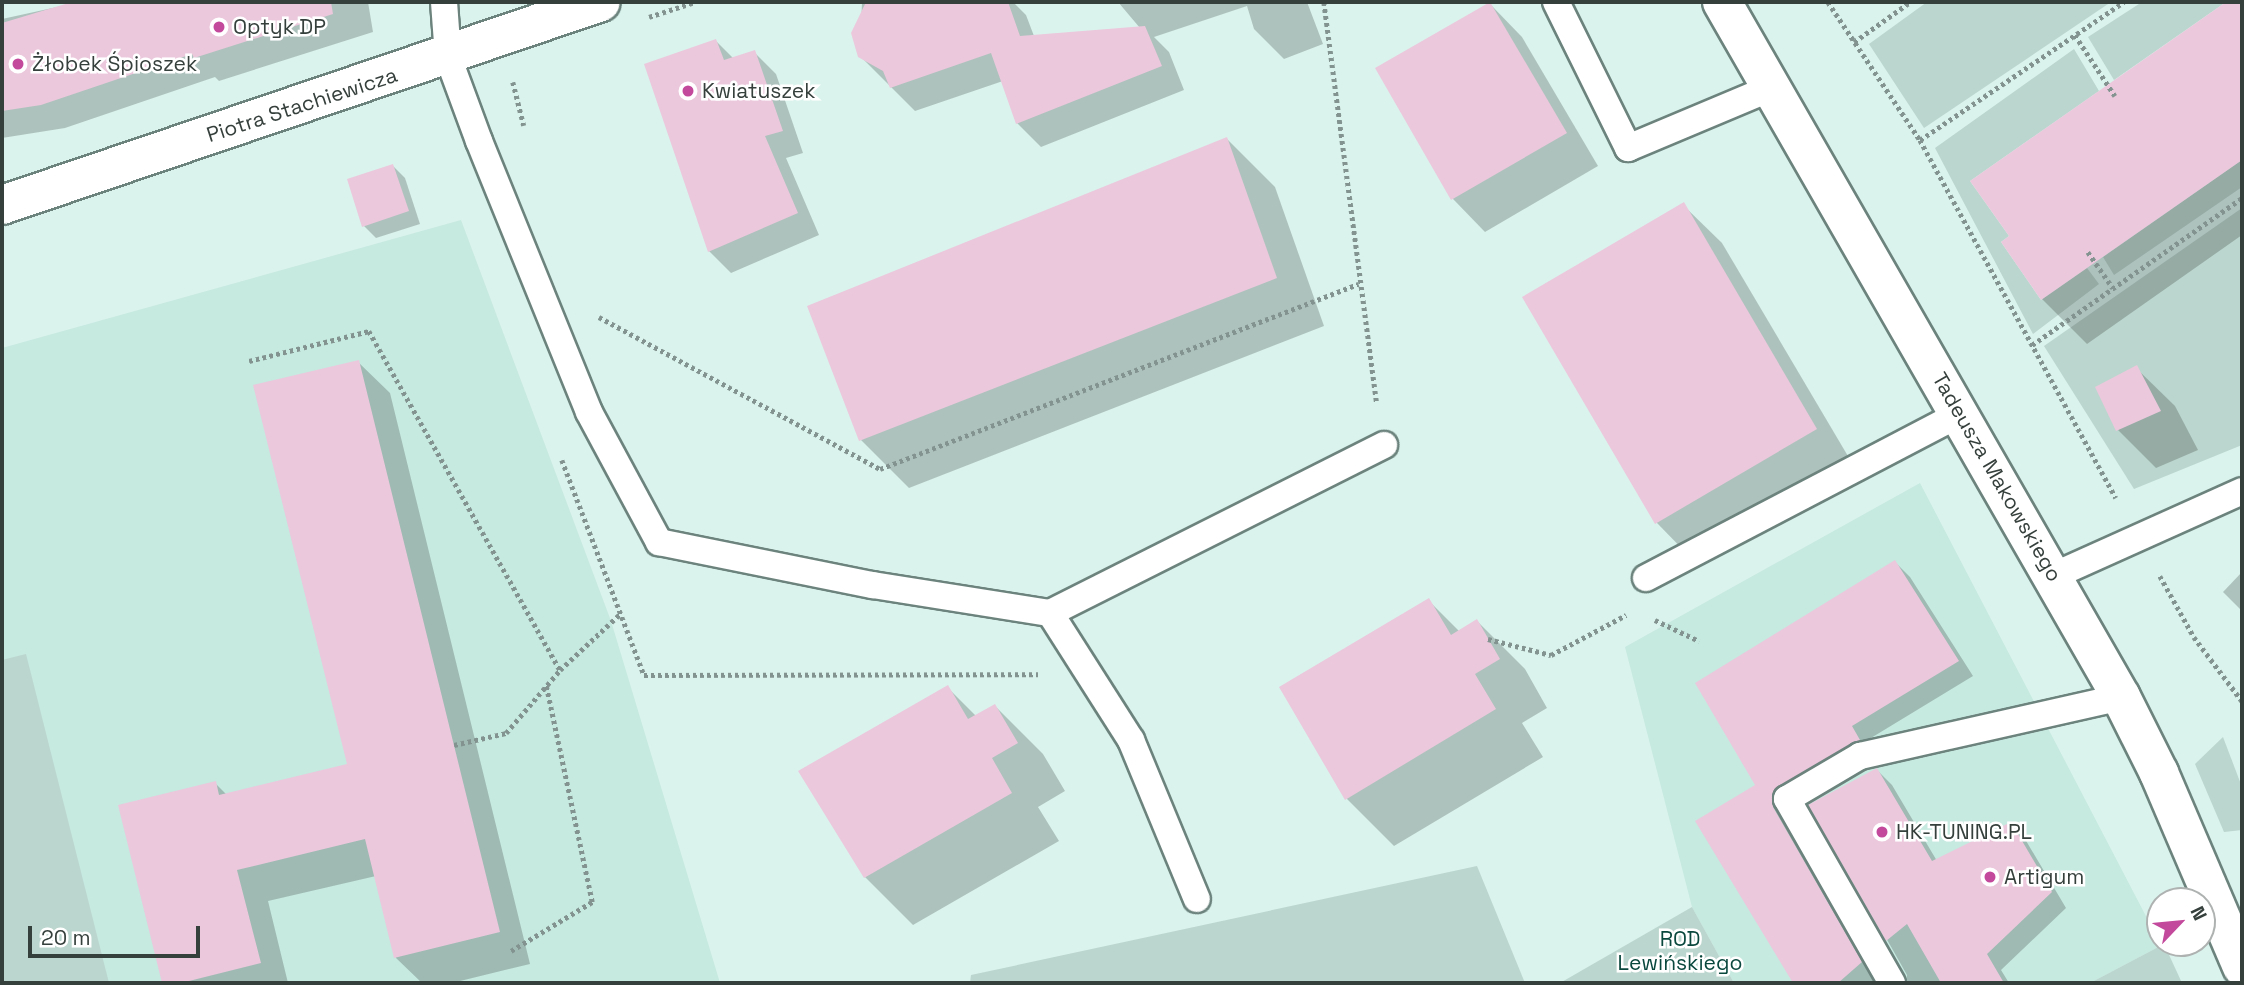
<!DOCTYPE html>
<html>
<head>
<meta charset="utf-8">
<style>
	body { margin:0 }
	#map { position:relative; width:2244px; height:985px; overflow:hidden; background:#daf3ed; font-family:"Space Grotesk",sans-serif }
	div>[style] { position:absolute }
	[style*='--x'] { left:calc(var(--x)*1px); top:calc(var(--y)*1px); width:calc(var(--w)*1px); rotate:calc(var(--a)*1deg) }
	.built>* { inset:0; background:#c6e9e0 }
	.green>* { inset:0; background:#bbd6ce }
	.shadow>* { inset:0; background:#0003 }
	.building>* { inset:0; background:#ebc8dc }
	.path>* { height:4.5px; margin-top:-2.25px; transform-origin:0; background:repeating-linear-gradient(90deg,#839490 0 3.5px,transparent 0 7px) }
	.roads { filter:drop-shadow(2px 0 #6c837d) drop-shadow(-2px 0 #6c837d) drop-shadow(0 2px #6c837d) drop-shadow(0 -2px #6c837d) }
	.service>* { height:26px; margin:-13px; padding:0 13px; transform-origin:13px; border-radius:13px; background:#fff }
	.minor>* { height:38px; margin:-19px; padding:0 19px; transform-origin:19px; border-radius:19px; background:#fff }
	.dots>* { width:19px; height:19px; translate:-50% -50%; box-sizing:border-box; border:4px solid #fff; border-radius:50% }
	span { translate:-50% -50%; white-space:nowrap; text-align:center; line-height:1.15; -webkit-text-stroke:5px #fff; paint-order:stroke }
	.poi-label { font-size:21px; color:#353f3c }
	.left { translate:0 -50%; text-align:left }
	.street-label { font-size:21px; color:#353f3c }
	.park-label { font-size:21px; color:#0a483e }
	.frame { position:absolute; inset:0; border:4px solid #353f3c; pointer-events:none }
	.north { position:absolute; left:2146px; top:887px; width:70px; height:70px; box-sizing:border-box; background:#fff; border:2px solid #aeb2b1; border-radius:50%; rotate:64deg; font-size:19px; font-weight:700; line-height:28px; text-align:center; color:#353f3c }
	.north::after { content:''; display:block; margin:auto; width:24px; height:32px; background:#c3499c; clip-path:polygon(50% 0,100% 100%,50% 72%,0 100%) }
	.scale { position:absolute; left:28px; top:926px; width:172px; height:32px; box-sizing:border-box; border:4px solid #353f3c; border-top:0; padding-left:9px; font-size:21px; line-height:24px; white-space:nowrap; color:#353f3c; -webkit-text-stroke:5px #fff; paint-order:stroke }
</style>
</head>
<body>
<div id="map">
	<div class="built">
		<div style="clip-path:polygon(461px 220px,611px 621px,720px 983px,2px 983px,2px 348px)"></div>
		<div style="clip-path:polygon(1920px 483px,2160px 943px,2164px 944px,2090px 983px,1734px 983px,1692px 907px,1625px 647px)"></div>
	</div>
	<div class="green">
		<div style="clip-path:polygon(1927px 2px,2111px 2px,1924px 128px,1869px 44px)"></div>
		<div style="clip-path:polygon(2142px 2px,2226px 2px,2114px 80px,2088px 37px)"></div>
		<div style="clip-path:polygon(2074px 49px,2099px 91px,1970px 181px,2009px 236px,2001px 242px,2041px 300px,2087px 268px,2099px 284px,2033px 334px,1935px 148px)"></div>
		<div style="clip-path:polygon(2242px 160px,2242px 187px,2114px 275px,2103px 257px)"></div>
		<div style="clip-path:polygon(2242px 208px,2242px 445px,2134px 489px,2044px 346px)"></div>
		<div style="clip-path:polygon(26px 654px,109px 983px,2px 983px,2px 660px)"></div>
		<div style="clip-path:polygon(2223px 737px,2242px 787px,2242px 830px,2224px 832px,2195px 764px)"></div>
		<div style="clip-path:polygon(1477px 866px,1525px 983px,970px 983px,971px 975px)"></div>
		<div style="clip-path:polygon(1692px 907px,1734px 983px,1560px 983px)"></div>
		<div style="clip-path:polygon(2164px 944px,2182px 983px,2090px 983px)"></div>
	</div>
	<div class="shadow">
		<div style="clip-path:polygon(80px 2px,368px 2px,373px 32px,219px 81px,215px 77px,65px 128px,2px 138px,2px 19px)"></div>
		<div style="clip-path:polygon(862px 2px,1013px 2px,1026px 15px,1034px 36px,1140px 28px,1118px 2px,1307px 2px,1323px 44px,1284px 59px,1254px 29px,1247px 6px,1154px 37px,1169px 52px,1184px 90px,1041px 147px,1017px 123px,1003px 81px,915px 111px,860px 56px)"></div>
		<div style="clip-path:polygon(2230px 2px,2242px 2px,2242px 235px,2087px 344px,2042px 299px,2011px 237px,1972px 181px)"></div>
		<div style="clip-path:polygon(1490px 4px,1522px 37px,1598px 166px,1485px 232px,1453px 199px,1377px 69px)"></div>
		<div style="clip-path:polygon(716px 41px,733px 58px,754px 52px,776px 74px,803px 153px,786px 158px,819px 235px,731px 273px,709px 251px)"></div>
		<div style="clip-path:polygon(1227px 139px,1275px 187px,1324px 326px,909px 488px,861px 440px)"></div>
		<div style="clip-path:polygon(393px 166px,405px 178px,420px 224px,376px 238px,364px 226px)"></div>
		<div style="clip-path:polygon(1683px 205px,1722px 243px,1855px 468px,1695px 562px,1657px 523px,1525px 298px)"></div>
		<div style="clip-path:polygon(358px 362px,390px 393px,530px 964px,452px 983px,422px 983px,396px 958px,376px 876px,268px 901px,288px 983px,164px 983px,120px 807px,215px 783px,227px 795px,349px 765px)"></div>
		<div style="clip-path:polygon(2136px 368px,2175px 406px,2198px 450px,2156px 468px,2118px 430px)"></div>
		<div style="clip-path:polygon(1895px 562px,1910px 577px,1973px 676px,1866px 741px,1874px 755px,1794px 800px,1879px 983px,1795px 983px,1697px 822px,1757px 786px)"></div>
		<div style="clip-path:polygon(2242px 572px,2242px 611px,2223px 592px)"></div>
		<div style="clip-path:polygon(1428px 600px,1460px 632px,1477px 621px,1525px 669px,1547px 708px,1522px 723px,1543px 757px,1394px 846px,1346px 798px)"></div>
		<div style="clip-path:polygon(947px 687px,976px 716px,995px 706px,1043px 754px,1065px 791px,1038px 807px,1059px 841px,913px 925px,865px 877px)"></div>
		<div style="clip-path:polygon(1877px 770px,1892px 785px,1937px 861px,2011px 825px,2025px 839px,2066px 908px,2001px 970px,2009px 983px,1907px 983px,1907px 975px,1811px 805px)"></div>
	</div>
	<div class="building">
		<div style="clip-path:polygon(72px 2px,331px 2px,333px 14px,194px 58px,192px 54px,41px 105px,2px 111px,2px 23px)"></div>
		<div style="clip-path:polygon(866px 2px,1008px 2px,1020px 36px,1145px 26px,1162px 66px,1016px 124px,991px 53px,890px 88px,883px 71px,858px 57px,851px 33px)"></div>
		<div style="clip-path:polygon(1490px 2px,1567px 133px,1451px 200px,1375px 68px)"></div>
		<div style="clip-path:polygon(2226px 2px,2242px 2px,2242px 160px,2041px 300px,2001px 242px,2009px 236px,1970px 181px)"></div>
		<div style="clip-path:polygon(716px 39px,724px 60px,755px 50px,783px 131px,765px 136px,798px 213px,708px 252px,644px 64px)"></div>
		<div style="clip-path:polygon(1227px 137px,1277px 278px,859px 441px,807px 306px)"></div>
		<div style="clip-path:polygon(393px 164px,409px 211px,362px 227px,347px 179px)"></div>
		<div style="clip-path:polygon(1684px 202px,1817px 429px,1655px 524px,1522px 297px)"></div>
		<div style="clip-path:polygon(359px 360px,500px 932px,394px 958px,365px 839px,237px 870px,261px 963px,181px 983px,162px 983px,118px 805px,216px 781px,219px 795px,347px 764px,253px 385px)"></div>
		<div style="clip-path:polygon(2137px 365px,2161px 411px,2116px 431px,2095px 387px)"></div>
		<div style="clip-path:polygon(1895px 560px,1959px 661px,1852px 726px,1860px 740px,1773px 792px,1773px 807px,1862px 962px,1838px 983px,1793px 983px,1695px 821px,1755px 785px,1695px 683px)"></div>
		<div style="clip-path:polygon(1429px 598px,1451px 635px,1477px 619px,1500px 659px,1475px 674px,1496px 709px,1345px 800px,1279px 687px)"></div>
		<div style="clip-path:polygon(948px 685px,968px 719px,995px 704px,1018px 743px,992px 758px,1012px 793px,864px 878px,798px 771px)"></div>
		<div style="clip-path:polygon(1877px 768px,1932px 861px,2011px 822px,2052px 892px,1987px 954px,2004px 983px,1941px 983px,1907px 924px,1886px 941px,1808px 805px)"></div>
	</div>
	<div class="path">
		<div style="--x:1324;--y:2;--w:403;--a:82.5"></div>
		<div style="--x:1828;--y:2;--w:166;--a:56.3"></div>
		<div style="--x:1920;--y:140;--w:408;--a:61.3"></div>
		<div style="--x:649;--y:17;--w:48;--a:-18.1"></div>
		<div style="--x:2075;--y:35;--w:73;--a:56.7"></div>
		<div style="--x:1854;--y:42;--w:69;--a:-35.5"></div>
		<div style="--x:513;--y:82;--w:45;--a:76"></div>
		<div style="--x:1920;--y:140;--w:246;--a:-34.1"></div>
		<div style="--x:2088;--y:252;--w:44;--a:55.2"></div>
		<div style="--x:599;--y:317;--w:319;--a:28.4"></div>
		<div style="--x:880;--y:469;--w:513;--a:-21.16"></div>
		<div style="--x:2032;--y:345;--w:256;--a:-35"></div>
		<div style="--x:249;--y:361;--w:124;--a:-14"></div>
		<div style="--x:369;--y:331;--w:389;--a:60.6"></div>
		<div style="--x:562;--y:460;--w:230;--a:69.1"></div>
		<div style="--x:644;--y:675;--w:394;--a:-0.1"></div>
		<div style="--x:2160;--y:576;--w:70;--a:60.9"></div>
		<div style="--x:2194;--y:637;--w:80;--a:53.1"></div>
		<div style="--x:1655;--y:620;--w:49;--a:25.5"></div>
		<div style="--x:1488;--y:639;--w:65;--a:14.3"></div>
		<div style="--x:1551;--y:655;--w:85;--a:-28.1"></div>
		<div style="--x:454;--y:745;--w:53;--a:-13"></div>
		<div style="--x:506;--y:733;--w:83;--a:-49.4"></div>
		<div style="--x:560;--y:670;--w:81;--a:-43"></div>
		<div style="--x:511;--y:951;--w:95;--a:-31.2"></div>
		<div style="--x:592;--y:902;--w:222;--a:-102"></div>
	</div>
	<div class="roads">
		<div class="service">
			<div style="--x:444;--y:2;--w:55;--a:85.8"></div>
			<div style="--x:448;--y:57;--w:90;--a:69.7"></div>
			<div style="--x:479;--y:141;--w:292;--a:67.9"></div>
			<div style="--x:589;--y:412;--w:148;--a:61.7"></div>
			<div style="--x:659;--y:542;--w:218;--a:11.4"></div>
			<div style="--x:873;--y:585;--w:179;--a:9"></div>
			<div style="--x:1050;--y:613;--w:374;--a:-26.7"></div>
			<div style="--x:1556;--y:2;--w:163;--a:63.7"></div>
			<div style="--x:1628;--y:148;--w:155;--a:-22.8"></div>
			<div style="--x:2053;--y:576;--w:207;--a:-24.2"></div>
			<div style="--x:1646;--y:578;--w:356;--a:-27.6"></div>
			<div style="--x:1050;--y:613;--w:151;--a:57.5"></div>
			<div style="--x:1131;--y:740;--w:172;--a:67.5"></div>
			<div style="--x:1892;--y:983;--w:212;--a:-119.7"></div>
			<div style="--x:1787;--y:799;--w:85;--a:-30.5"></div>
			<div style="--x:1860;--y:756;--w:268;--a:-12.7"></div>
		</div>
		<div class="minor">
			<div style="--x:1722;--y:2;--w:801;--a:60.14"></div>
			<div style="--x:2121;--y:697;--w:85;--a:63.4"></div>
			<div style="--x:2159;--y:773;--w:211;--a:66.8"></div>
			<div style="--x:2;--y:205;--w:632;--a:-18.72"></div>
		</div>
	</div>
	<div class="dots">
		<div style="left:219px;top:27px;background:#c3499c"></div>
		<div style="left:18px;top:64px;background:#c3499c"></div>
		<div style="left:688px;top:91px;background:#c3499c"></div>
		<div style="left:1882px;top:832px;background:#c3499c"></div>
		<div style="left:1990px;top:877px;background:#c3499c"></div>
	</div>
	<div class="poi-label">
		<span class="left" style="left:233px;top:27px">Optyk DP</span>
		<span class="left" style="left:32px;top:64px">Żłobek Śpioszek</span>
		<span class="left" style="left:702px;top:91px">Kwiatuszek</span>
		<span class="left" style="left:1896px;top:832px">HK-TUNING.PL</span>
		<span class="left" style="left:2004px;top:877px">Artigum</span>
	</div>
	<div class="street-label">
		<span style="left:302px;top:105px;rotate:-18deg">Piotra Stachiewicza</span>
		<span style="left:1997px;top:477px;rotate:60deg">Tadeusza Makowskiego</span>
	</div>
	<div class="park-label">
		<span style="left:1680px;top:951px">ROD<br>Lewińskiego</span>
	</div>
	<div class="frame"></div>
	<div class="north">N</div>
	<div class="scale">20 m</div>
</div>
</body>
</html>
